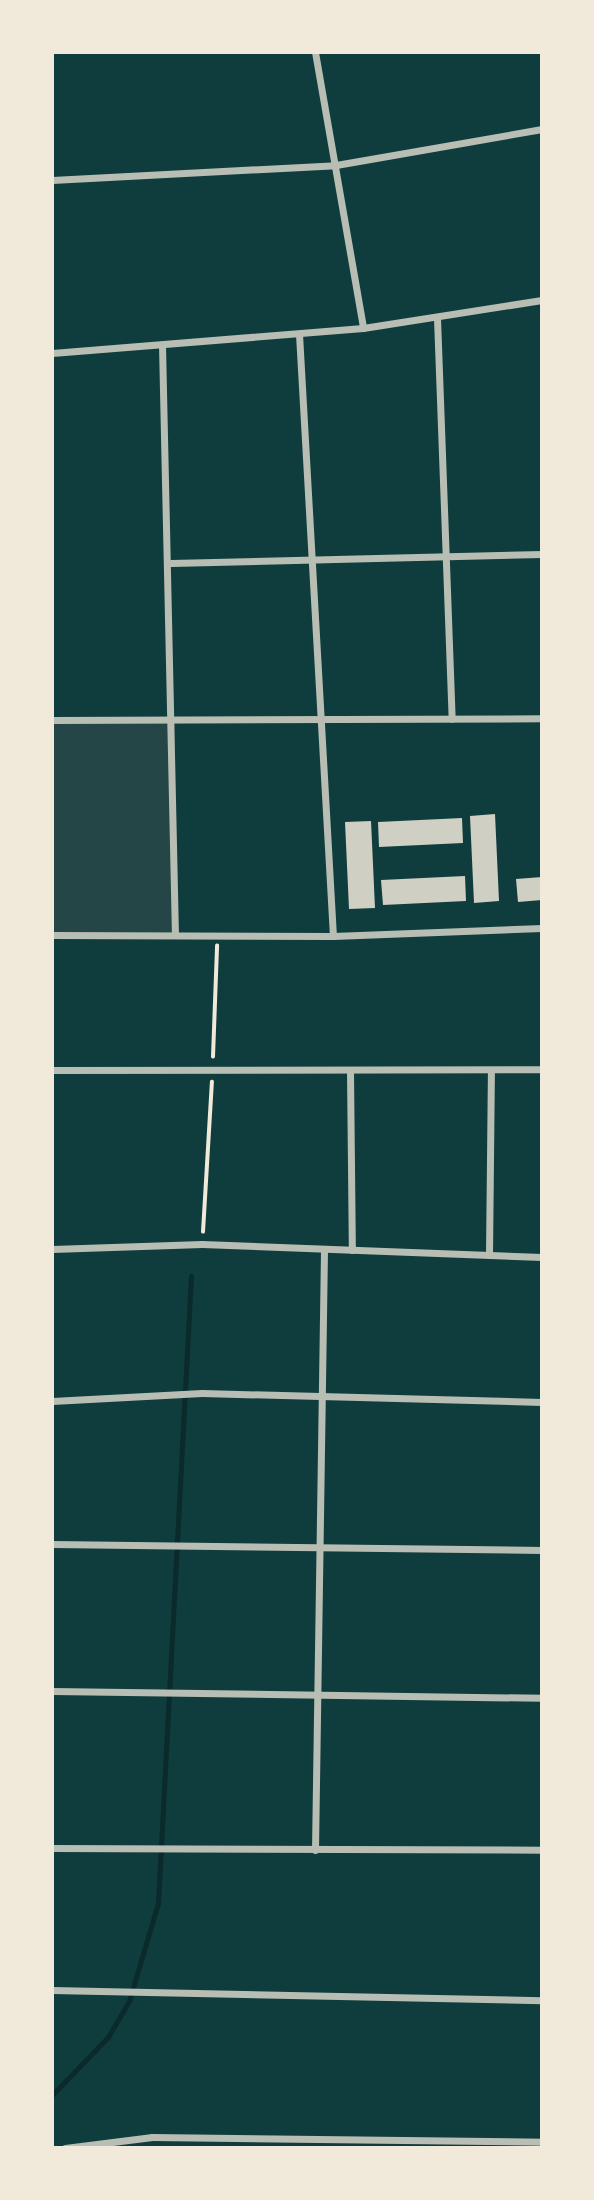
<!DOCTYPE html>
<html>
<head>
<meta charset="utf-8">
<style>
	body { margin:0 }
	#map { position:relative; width:594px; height:2200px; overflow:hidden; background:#0f3d3e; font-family:"Nunito Sans",sans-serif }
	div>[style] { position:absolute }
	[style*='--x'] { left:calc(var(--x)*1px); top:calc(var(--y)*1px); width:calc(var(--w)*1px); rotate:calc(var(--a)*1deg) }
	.green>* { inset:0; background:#244646 }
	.stream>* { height:5px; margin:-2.5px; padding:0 2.5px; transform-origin:2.5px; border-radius:2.5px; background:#0a2a2b }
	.building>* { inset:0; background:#cfcfc3 }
	.path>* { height:3.5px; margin:-1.75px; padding:0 1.75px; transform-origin:1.75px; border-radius:1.75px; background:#f1e9da }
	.minor>* { height:7px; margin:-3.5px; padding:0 3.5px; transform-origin:3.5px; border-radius:3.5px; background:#b8beb3 }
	span { translate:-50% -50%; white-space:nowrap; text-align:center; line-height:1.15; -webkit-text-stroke:5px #f1e9da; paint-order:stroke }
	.frame { position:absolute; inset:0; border:54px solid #f1e9da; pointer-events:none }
</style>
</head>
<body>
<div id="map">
	<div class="green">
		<div style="clip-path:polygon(53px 720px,175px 722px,175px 934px,53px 935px)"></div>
	</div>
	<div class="stream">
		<div style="--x:52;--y:2095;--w:81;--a:-46"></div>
		<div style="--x:108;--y:2037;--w:42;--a:-59.7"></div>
		<div style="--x:129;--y:2001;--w:102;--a:-73.5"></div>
		<div style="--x:158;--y:1903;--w:628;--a:-86.99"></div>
	</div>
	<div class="building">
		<div style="clip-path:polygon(495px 814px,499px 901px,474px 903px,470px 816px)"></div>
		<div style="clip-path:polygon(462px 818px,463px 843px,379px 847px,378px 822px)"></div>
		<div style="clip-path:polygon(371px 821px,375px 908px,349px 909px,345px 822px)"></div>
		<div style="clip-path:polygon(465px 876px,466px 901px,383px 905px,381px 880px)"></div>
		<div style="clip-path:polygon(542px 877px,542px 900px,518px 902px,516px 879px)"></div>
	</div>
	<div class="path">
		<div style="--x:213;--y:1057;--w:111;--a:-87.9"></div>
		<div style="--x:203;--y:1232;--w:150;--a:-86.6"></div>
	</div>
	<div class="minor">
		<div style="--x:315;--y:52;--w:280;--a:80.1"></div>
		<div style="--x:52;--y:180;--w:284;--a:-3"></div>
		<div style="--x:336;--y:165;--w:209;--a:-9.9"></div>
		<div style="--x:437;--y:318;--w:401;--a:87.9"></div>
		<div style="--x:299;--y:334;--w:603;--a:86.77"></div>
		<div style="--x:162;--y:345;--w:589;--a:88.74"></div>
		<div style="--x:52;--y:353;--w:312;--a:-4.6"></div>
		<div style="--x:363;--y:328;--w:181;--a:-8.9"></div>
		<div style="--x:171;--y:563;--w:371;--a:-1.4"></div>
		<div style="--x:52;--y:720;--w:490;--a:-0.2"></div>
		<div style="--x:52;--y:935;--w:281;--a:0.2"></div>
		<div style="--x:333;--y:936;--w:209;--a:-2.2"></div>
		<div style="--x:52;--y:1070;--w:490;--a:-0.1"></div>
		<div style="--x:350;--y:1071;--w:179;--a:89.4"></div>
		<div style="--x:52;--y:1249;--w:150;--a:-1.9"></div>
		<div style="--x:202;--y:1244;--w:340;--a:2.2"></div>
		<div style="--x:489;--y:1255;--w:185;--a:-89.4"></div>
		<div style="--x:52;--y:1401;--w:150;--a:-3.1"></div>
		<div style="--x:202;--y:1393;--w:340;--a:1.5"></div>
		<div style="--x:52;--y:1544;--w:490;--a:0.7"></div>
		<div style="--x:52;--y:1691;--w:490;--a:0.8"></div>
		<div style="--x:52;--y:1848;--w:490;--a:0.2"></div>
		<div style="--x:315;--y:1850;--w:601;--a:-89.14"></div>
		<div style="--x:52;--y:1990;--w:490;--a:1.2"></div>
		<div style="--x:65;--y:2148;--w:88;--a:-7.2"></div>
		<div style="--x:152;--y:2137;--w:390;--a:0.7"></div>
	</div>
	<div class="frame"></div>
</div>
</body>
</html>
